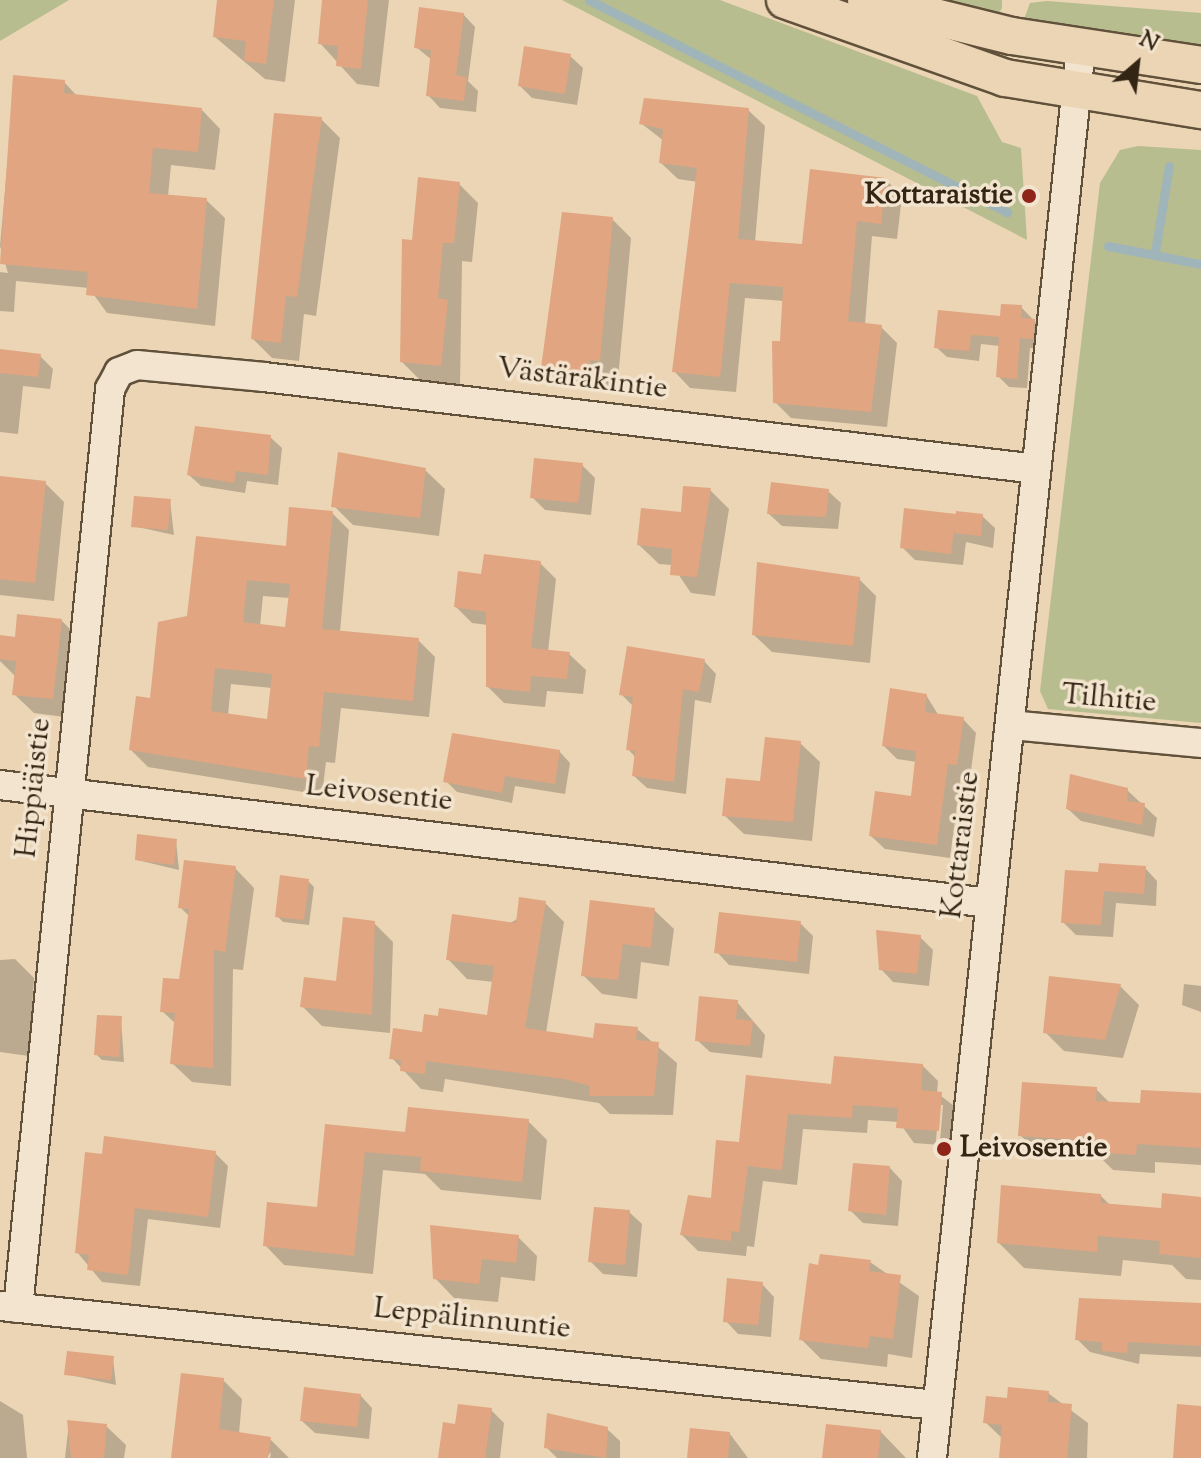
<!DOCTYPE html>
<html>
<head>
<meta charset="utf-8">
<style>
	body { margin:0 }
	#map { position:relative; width:1201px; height:1458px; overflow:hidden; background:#ebd5b4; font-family:"Sorts Mill Goudy",serif }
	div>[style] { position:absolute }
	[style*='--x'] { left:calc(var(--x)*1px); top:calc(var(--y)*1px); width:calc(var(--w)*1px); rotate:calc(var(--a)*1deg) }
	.green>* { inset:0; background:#b7bd8e }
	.shadow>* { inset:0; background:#0003 }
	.stream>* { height:9px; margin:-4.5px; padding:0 4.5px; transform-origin:4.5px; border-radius:4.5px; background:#9fb5b9 }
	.building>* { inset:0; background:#e1a581 }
	.roads { filter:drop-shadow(2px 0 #61513b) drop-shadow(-2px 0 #61513b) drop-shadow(0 2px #61513b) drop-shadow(0 -2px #61513b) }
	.minor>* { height:28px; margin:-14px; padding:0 14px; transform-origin:14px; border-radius:14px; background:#f2e4ce }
	.major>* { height:36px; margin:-18px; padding:0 18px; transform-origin:18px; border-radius:18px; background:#ebd5b4 }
	.dots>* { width:22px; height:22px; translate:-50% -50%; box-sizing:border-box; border:4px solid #f2e4ce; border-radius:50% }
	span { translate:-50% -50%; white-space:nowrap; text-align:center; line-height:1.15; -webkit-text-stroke:7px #f2e4ce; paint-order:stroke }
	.poi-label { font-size:30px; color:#332513; font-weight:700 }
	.right { translate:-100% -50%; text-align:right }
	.left { translate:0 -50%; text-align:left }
	.street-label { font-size:30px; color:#332513 }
	.north { position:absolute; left:1097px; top:24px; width:80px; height:80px; -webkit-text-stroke:6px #f2e4ce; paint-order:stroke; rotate:28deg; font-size:22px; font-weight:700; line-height:32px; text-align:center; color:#332513 }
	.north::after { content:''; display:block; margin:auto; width:28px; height:36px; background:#332513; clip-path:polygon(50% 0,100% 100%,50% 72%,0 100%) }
</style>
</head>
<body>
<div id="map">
	<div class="green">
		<div style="clip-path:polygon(0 0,69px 0,0 41px)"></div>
		<div style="clip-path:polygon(562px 0,720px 0,977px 96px,1002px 142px,1021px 148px,1027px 240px)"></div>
		<div style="clip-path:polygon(896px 0,1002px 0,1002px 8px,997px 17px)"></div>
		<div style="clip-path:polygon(1047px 1px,1201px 13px,1201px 56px,1023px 22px,1030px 3px)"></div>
		<div style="clip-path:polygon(1138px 146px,1201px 150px,1201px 723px,1048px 709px,1040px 691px,1100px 183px,1120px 150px)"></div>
	</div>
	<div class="shadow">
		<div style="clip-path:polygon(219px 0,295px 0,285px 82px,265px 79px,215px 37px)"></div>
		<div style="clip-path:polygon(324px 0,389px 0,379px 87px,357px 84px,320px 43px)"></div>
		<div style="clip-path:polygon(463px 14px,475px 27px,468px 81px,478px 91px,476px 112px,440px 108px,428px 95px,432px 60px,416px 47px)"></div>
		<div style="clip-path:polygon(570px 56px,583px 68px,577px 105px,532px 98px,520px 86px)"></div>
		<div style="clip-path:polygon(15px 78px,64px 82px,78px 97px,202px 110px,220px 129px,215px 170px,171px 165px,168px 196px,206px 200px,225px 218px,215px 326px,107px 313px,89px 288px,16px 281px,14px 312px,0 311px,0 272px,8px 273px,0 246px)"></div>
		<div style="clip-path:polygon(748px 110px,765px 126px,755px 242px,803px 246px,886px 180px,902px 196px,897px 239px,872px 236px,865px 325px,881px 327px,897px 343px,887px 427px,791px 418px,775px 402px,784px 301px,745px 298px,736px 392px,690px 388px,674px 371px,698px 182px,678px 179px,661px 163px,664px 141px,642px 124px)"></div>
		<div style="clip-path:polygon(321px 119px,340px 138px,316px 316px,304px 314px,299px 361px,272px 358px,253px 339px)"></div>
		<div style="clip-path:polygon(459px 184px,478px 203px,472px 262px,462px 261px,460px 385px,421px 381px,402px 362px,414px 242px)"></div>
		<div style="clip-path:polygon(612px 219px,631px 238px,618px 379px,609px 378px,608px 391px,563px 386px,543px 367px)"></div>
		<div style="clip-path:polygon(1021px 307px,1045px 332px,1043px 349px,1030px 348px,1027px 388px,1009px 387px,998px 376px,1000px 346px,981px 344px,979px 361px,947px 357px,936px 347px)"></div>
		<div style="clip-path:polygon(0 351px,40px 356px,53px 369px,50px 389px,23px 386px,18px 434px,0 432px)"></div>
		<div style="clip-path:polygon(270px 437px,282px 448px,278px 485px,247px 481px,245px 493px,201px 486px,189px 475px)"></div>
		<div style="clip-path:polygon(582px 465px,595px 478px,591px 515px,545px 510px,532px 497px)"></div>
		<div style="clip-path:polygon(425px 470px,445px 489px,439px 536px,353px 525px,334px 506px)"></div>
		<div style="clip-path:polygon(0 478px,45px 483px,64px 502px,54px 601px,0 595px)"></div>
		<div style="clip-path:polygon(710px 490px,729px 509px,715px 596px,691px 593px,672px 565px,659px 564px,639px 545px)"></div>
		<div style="clip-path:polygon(828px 491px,841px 503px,838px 529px,782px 526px,769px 514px)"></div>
		<div style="clip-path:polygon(170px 501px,174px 535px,133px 526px)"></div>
		<div style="clip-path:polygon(evenodd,332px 513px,349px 530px,340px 632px,418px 640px,435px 657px,429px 717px,341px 708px,335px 763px,326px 762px,322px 795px,148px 767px,131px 750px,189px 618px,332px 513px,263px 596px,290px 598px,287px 629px,260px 626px,263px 596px,332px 513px,231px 684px,272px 688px,269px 721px,228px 715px,231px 684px)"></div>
		<div style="clip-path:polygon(955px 516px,982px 516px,995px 528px,993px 548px,966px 542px,963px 565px,915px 560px,902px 547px)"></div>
		<div style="clip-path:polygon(540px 563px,556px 579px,548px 652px,569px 654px,586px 670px,583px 694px,547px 691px,545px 707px,504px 703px,488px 687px,488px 625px,472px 623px,456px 607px)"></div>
		<div style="clip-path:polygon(859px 579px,876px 596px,870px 663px,772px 652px,754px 635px)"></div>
		<div style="clip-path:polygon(62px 621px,81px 640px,72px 718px,34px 713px,14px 694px,16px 677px,0 661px,0 637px,17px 639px)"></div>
		<div style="clip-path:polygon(704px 661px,716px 674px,711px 703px,695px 700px,686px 794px,647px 788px,634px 776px,636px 758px,628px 749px,634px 707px,621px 694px)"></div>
		<div style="clip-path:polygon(926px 695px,939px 716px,963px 719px,976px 733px,970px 778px,961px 776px,950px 858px,885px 849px,871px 836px,913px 798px,917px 762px,897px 759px,884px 746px)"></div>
		<div style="clip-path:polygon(800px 743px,820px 762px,812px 841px,744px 834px,724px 815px)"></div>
		<div style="clip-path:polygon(559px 751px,570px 763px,565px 794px,515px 786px,512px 803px,457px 792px,446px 781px)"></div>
		<div style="clip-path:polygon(1072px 777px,1127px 790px,1157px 818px,1154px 837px,1081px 821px,1068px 809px)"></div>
		<div style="clip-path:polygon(176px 841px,179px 870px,137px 860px)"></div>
		<div style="clip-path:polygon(235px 868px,254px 888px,243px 970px,233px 969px,231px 1086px,192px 1082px,172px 1063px,176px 1024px,162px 1011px,181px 981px,190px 917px,180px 907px)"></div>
		<div style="clip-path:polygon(1145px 868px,1157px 881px,1156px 906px,1116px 903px,1113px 937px,1076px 935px,1063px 922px,1100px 874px)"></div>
		<div style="clip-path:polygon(308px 881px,314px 887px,309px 925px,283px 922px,277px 916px)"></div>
		<div style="clip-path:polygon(545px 903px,564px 922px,546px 1033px,595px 1041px,637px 1029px,677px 1063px,673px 1115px,610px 1114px,599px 1103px,445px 1079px,443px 1092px,421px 1089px,392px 1058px,423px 1034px,489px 1017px,494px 982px,467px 979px,448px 959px)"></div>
		<div style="clip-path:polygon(654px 910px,674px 929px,669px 966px,641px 962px,637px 999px,602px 994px,583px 975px)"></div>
		<div style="clip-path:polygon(374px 923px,393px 942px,390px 1033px,322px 1026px,302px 1006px,338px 983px)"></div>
		<div style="clip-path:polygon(800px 923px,813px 936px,809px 974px,729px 965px,717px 952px)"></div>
		<div style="clip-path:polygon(878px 932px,920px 937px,933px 950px,929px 986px,893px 982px,881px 969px)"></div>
		<div style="clip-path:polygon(15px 959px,34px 978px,29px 1056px,0 1052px,0 960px)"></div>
		<div style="clip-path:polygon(1184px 984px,1201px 986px,1201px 1012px,1182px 1005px)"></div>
		<div style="clip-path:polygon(1120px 986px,1139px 1005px,1123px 1058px,1064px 1051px,1045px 1032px)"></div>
		<div style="clip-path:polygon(737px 1002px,765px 1035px,762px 1058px,710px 1052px,697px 1040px)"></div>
		<div style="clip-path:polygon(121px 1018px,124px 1062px,102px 1060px,96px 1054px)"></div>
		<div style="clip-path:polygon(evenodd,922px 1065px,938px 1081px,937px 1093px,958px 1109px,955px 1146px,914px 1143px,899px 1122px,868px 1120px,867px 1133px,803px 1129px,797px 1185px,763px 1181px,754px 1247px,747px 1246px,746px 1256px,698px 1251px,682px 1235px,712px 1200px,741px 1144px,748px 1077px,833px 1087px,922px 1065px,939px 1105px,943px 1105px,940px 1141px,936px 1141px,939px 1105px)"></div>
		<div style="clip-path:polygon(1096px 1089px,1111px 1104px,1142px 1106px,1201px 1095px,1201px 1165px,1155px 1162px,1155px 1173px,1113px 1170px,1101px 1158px,1040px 1154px,1020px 1135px)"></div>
		<div style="clip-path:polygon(528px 1121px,547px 1140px,541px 1200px,441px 1190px,425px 1174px,383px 1170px,373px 1274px,284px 1265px,265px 1245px,318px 1209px,327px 1126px,407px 1134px)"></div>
		<div style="clip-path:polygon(215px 1153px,228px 1166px,220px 1228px,148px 1219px,140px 1286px,102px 1282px,77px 1252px,86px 1154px)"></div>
		<div style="clip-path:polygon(890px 1168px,902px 1181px,898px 1226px,863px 1223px,850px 1210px)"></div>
		<div style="clip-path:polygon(1101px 1196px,1111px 1206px,1163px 1210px,1201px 1199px,1201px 1280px,1186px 1279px,1172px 1265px,1123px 1260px,1121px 1276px,1024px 1268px,999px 1243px)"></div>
		<div style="clip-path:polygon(629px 1212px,642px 1224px,637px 1277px,603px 1274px,590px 1261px)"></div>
		<div style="clip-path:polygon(518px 1237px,537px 1256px,535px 1281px,501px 1277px,498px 1302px,454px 1298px,435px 1278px)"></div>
		<div style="clip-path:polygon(870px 1262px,919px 1296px,912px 1358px,888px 1354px,887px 1367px,821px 1359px,801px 1339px)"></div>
		<div style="clip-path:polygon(762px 1284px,774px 1297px,771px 1337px,738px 1334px,726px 1321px)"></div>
		<div style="clip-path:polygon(1201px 1305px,1201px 1357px,1140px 1354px,1139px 1364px,1090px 1352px,1077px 1339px)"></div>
		<div style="clip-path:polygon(113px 1358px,116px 1385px,66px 1374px)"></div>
		<div style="clip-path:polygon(223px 1380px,242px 1399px,239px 1434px,270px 1439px,289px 1458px,270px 1458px,271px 1452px,266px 1458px,174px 1458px)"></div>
		<div style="clip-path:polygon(1048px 1393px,1088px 1423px,1087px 1458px,1001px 1458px,1003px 1439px,985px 1422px,1009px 1400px)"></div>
		<div style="clip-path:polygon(360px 1395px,372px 1408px,369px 1439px,315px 1433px,302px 1421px)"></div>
		<div style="clip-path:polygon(0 1401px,23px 1415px,27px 1458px,0 1458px)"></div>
		<div style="clip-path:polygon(491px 1410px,504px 1423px,500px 1458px,440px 1458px,457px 1427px)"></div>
		<div style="clip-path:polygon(69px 1422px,106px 1426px,126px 1445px,124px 1458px,65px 1458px)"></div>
		<div style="clip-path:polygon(607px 1429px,620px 1441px,620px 1458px,557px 1458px,546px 1447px)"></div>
		<div style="clip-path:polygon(880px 1431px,906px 1458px,824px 1458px)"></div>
		<div style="clip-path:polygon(730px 1434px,748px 1458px,689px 1458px)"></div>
	</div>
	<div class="stream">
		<div style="--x:589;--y:0;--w:469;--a:26.9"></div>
		<div style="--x:1108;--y:246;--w:95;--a:11"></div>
		<div style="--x:1155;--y:252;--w:87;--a:-80.8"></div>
	</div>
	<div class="building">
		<div style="clip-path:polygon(217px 0,274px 0,266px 64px,244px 61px,246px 41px,213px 37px)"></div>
		<div style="clip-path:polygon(322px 0,368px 0,361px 69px,336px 66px,338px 46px,318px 44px)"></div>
		<div style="clip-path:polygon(419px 7px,464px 13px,456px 75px,467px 77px,464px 101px,426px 96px,431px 50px,414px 48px)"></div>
		<div style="clip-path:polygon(524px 46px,571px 54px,565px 94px,518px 86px)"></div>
		<div style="clip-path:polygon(13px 75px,65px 80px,64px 93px,202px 108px,198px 152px,153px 148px,149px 193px,207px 198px,197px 309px,86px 295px,88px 272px,0 264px)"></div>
		<div style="clip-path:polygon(644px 98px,749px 108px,738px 239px,802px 244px,810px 169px,886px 178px,881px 224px,857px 221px,848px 321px,882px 325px,871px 412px,773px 403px,772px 341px,780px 341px,783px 287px,730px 283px,720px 377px,672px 372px,697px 168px,659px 163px,663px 129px,639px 124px)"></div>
		<div style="clip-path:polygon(274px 113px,322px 117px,297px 297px,286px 296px,281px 343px,251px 339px)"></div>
		<div style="clip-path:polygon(418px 177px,460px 182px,454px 243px,443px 243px,438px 298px,448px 300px,441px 366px,400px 362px,402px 239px,412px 240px)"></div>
		<div style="clip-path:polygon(562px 212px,613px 217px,600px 361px,590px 360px,589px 372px,541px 368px)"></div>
		<div style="clip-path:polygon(1001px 304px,1022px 305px,1021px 318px,1035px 319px,1033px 339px,1020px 338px,1017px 379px,996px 377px,999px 337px,971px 335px,969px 351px,934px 348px,938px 310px,1000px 316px)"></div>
		<div style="clip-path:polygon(0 349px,41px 354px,38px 377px,0 373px)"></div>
		<div style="clip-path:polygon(195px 426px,271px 435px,268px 475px,236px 471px,234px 483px,187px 475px)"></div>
		<div style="clip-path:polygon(338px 452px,426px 468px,420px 518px,331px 507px)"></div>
		<div style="clip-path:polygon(534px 458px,583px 463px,578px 503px,530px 498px)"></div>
		<div style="clip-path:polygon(0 476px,46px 481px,35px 583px,0 579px)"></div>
		<div style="clip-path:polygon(771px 482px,829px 489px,826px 517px,767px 514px)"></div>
		<div style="clip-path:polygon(683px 486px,711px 488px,697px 577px,670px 575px,672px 549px,637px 545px,641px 508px,681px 512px)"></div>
		<div style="clip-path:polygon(134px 496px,171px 499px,168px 530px,131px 527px)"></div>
		<div style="clip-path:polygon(evenodd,289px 507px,333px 511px,322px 629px,419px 638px,413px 701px,324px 692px,319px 747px,309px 746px,306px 779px,129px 750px,136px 696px,150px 698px,158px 622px,187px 616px,196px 536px,286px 546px,289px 507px,247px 580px,290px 584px,285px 627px,243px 622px,247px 580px,289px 507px,215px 668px,272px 674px,267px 719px,211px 711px,215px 668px)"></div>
		<div style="clip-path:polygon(904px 508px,956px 514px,951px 554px,900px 548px)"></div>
		<div style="clip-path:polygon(956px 511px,983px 514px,981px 536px,954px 533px)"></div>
		<div style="clip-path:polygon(484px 554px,541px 561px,531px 648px,570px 652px,567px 679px,531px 676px,530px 692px,486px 687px,486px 612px,454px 607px,458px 571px,481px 574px)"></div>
		<div style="clip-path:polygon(757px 562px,860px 577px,853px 646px,752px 635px)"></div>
		<div style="clip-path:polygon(17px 614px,62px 619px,53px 699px,12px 695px,16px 661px,0 659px,0 635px,15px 637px)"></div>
		<div style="clip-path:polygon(627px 646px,705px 659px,699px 692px,683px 689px,674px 782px,632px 776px,635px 751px,626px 750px,633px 697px,619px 695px)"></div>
		<div style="clip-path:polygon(890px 688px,927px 694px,925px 712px,964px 717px,957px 765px,948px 764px,937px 845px,869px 836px,875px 791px,911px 796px,916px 751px,882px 746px)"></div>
		<div style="clip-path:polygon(452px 733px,560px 750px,555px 784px,505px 776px,502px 793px,443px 782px)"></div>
		<div style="clip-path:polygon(765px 737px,801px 741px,793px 822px,722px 816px,726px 778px,760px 781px)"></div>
		<div style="clip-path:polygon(1070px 774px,1128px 788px,1127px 801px,1145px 803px,1142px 825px,1066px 809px)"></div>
		<div style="clip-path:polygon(137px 834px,177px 839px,174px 865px,135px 860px)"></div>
		<div style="clip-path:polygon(184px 860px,236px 866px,225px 952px,214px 950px,213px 1068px,170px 1064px,175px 1013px,160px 1012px,163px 978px,179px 979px,189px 909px,178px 908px)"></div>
		<div style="clip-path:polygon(1099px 863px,1146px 866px,1144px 894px,1104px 891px,1101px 925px,1061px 923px,1065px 870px,1098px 872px)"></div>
		<div style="clip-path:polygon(280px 875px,309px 879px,304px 920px,275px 917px)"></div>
		<div style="clip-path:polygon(519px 897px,546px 901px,525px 1028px,593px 1038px,595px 1023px,638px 1027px,636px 1040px,659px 1042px,654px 1096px,589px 1096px,590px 1086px,565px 1079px,426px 1061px,425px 1074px,400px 1071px,401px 1060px,389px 1059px,393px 1028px,422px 1032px,424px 1014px,438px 1016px,439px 1008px,487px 1015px,494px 966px,446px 960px,452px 914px,516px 923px)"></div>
		<div style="clip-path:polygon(590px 900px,655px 908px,651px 948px,623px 944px,618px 980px,581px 976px)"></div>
		<div style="clip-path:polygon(719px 912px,801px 921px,797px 962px,714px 953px)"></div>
		<div style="clip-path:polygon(343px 917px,375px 921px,372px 1015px,300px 1007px,304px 977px,336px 981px)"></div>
		<div style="clip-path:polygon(876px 930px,921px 935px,917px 974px,879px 970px)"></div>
		<div style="clip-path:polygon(1049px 976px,1121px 984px,1105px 1040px,1043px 1033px)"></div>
		<div style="clip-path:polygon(699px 996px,738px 1000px,736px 1019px,753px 1021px,750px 1046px,695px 1041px)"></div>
		<div style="clip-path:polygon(97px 1015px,122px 1016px,119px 1057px,94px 1055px)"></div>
		<div style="clip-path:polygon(834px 1056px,923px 1064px,921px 1090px,942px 1092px,939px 1131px,896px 1128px,898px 1108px,853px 1105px,852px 1118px,788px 1114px,782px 1170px,748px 1166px,739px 1232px,731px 1231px,731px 1241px,680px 1235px,688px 1195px,711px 1198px,716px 1140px,739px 1142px,746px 1075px,831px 1084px)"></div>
		<div style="clip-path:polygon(1022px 1082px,1097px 1087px,1096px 1101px,1140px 1103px,1141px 1090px,1201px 1093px,1201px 1148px,1137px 1144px,1136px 1155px,1092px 1152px,1093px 1141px,1018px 1136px)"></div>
		<div style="clip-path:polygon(408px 1107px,529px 1119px,522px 1182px,420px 1171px,421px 1157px,365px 1152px,354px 1256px,263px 1246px,267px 1202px,317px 1207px,325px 1124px,405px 1132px)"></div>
		<div style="clip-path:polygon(104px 1136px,216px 1151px,208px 1217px,135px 1208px,128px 1275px,87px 1270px,89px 1255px,75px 1253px,85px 1152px,102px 1154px)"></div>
		<div style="clip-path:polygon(853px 1163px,890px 1166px,886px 1215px,848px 1211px)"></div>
		<div style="clip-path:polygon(1001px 1185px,1101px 1194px,1101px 1203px,1161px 1208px,1162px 1193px,1201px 1197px,1201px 1258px,1159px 1254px,1160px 1241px,1098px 1236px,1097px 1252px,997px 1243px)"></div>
		<div style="clip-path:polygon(594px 1207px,630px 1210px,625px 1265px,588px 1262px)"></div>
		<div style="clip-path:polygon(430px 1225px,519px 1235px,516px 1263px,482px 1259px,479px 1284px,433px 1279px)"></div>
		<div style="clip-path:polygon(820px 1254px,871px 1260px,869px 1271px,901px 1275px,893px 1339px,870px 1336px,868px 1348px,799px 1340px,809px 1263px,818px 1265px)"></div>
		<div style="clip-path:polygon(727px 1278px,763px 1282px,758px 1325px,723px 1322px)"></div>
		<div style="clip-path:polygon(1079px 1298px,1201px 1303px,1201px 1346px,1128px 1342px,1127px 1353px,1102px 1351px,1102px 1342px,1075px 1340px)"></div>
		<div style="clip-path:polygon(67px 1351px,114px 1356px,111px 1380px,64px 1375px)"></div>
		<div style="clip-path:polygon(181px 1373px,224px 1378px,219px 1429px,271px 1437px,268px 1458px,171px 1458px)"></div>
		<div style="clip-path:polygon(304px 1387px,361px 1394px,357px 1427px,300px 1421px)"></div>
		<div style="clip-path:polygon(1008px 1387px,1049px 1391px,1048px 1402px,1072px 1404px,1067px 1458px,999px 1458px,1002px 1425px,983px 1423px,986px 1396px,1007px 1398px)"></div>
		<div style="clip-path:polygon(458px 1404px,492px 1408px,485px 1458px,438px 1458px,443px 1422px,455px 1424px)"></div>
		<div style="clip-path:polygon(1177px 1404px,1201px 1406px,1201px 1458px,1173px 1458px)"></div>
		<div style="clip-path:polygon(547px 1413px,608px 1427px,606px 1458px,544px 1448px)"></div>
		<div style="clip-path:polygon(67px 1420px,107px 1424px,104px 1458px,71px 1458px)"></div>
		<div style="clip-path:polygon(826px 1424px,881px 1430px,878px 1458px,822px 1458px)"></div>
		<div style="clip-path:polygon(690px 1428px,730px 1432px,728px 1458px,687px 1458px)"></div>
	</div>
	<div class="roads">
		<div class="minor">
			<div style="--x:1010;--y:725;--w:192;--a:5.4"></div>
			<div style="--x:0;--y:785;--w:996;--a:6.8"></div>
			<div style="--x:1;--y:1306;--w:941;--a:6.04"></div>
			<div style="--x:18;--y:1308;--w:924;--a:-84.28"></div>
			<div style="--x:110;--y:389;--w:19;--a:-62"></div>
			<div style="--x:119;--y:372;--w:19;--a:-21"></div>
			<div style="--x:137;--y:365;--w:128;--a:5.4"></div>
			<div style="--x:264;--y:377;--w:778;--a:6.79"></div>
			<div style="--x:932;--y:1458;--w:1418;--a:-83.97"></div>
		</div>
		<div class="major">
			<div style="--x:785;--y:0;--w:233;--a:19.5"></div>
			<div style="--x:1005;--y:78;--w:199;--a:9.3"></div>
			<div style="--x:866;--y:0;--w:150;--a:13.9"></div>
			<div style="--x:1012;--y:36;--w:191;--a:8.7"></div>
		</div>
	</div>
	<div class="dots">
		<div style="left:1029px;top:196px;background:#8f2418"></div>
		<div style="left:944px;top:1149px;background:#8f2418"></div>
	</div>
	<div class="poi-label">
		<span class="right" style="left:1013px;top:196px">Kottaraistie</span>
		<span class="left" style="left:960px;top:1149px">Leivosentie</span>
	</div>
	<div class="street-label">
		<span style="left:582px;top:380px;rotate:7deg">Västäräkintie</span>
		<span style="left:1109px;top:700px;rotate:5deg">Tilhitie</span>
		<span style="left:35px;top:788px;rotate:-84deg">Hippiäistie</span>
		<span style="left:379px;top:795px;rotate:6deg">Leivosentie</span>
		<span style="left:962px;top:845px;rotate:-83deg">Kottaraistie</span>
		<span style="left:472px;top:1320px;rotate:6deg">Leppälinnuntie</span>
	</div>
	<div class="north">N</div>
</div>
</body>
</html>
